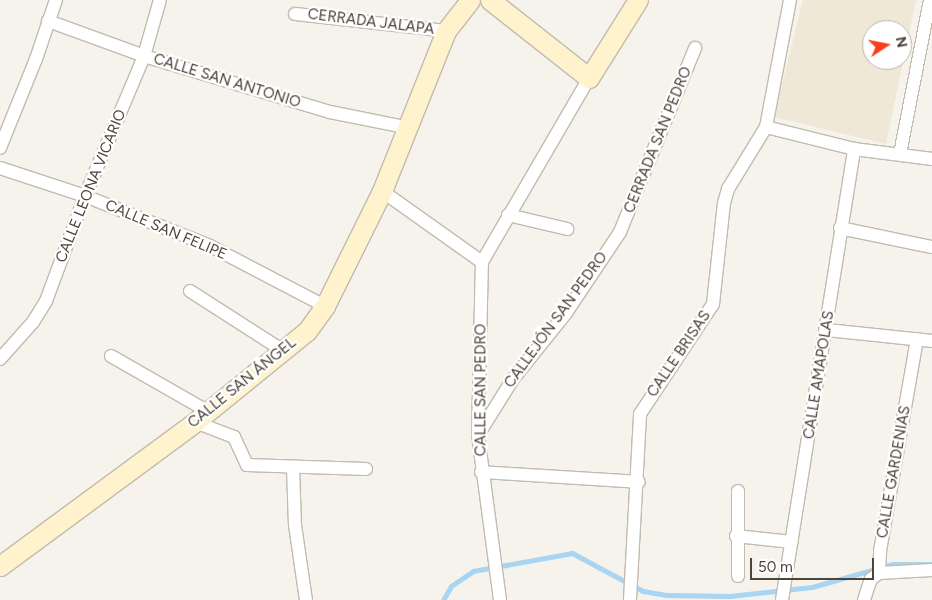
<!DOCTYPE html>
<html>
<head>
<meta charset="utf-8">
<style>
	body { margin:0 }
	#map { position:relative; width:932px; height:600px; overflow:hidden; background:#f6f3ec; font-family:Figtree,sans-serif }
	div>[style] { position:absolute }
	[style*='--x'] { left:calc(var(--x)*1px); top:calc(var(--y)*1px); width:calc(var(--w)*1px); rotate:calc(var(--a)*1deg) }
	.education>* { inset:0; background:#efe8d6 }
	.stream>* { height:5px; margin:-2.5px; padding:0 2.5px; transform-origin:2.5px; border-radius:2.5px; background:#a9d4f2 }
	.roads { filter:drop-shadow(1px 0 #c2bbae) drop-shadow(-1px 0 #c2bbae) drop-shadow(0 1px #c2bbae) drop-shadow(0 -1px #c2bbae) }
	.street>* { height:12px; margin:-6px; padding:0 6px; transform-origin:6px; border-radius:6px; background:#fff }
	.secondary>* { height:19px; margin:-9.5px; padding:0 9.5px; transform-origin:9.5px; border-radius:9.5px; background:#fff3cd }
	span { translate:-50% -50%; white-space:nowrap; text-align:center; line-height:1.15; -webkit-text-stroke:4.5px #fff; paint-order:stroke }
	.street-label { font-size:15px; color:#4b4439 }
	.north { position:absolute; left:862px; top:20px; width:50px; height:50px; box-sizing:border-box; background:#fff; border:1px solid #b7b4b0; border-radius:50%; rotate:79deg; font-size:14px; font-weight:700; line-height:20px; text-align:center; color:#4b4439 }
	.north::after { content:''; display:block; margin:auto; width:18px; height:22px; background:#fc3f1d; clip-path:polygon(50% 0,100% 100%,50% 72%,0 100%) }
	.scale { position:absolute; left:750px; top:558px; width:124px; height:22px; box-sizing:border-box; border:2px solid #4b4439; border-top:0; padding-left:6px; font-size:15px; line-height:18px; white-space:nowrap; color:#4b4439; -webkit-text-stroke:4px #fff; paint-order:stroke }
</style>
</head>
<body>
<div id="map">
	<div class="education">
		<div style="clip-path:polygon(evenodd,803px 0,916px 0,886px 144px,774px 117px,803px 0,872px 30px,902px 30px,902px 60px,872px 60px,872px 30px)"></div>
	</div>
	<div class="stream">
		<div style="--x:443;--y:600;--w:16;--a:-60"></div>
		<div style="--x:451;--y:586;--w:27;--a:-34"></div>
		<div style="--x:473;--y:571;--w:101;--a:-10.3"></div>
		<div style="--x:572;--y:553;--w:81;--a:28.2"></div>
		<div style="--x:643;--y:591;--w:22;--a:10"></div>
		<div style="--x:665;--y:595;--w:65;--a:0.9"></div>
		<div style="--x:730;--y:596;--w:82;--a:-6.3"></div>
		<div style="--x:812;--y:587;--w:84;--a:-15.9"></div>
		<div style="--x:893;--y:564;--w:39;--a:0"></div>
	</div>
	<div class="roads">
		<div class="street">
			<div style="--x:295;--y:14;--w:152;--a:6.4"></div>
			<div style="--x:48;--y:21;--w:102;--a:20"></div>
			<div style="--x:144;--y:56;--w:194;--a:16.8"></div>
			<div style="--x:330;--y:112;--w:82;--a:11.3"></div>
			<div style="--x:766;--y:127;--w:91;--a:14"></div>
			<div style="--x:854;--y:149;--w:79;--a:7.3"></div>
			<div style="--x:0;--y:148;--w:96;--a:-68"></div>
			<div style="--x:36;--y:59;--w:62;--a:-71.3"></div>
			<div style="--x:900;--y:154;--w:157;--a:-79"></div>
			<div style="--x:0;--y:168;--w:89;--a:18.2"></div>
			<div style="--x:85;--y:196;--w:135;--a:21.8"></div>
			<div style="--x:210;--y:246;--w:130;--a:27.6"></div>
			<div style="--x:382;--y:191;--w:123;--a:35.4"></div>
			<div style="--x:508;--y:215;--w:61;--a:13.3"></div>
			<div style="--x:840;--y:228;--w:94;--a:11.7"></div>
			<div style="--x:190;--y:291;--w:113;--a:32.7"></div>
			<div style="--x:827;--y:330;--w:106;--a:6"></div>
			<div style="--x:111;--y:356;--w:111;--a:29.8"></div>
			<div style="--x:0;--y:359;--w:50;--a:-48.3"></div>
			<div style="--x:33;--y:322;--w:25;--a:-58"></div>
			<div style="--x:46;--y:301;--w:112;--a:-69.6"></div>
			<div style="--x:85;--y:196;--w:152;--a:-67.1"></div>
			<div style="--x:144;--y:56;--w:58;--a:-74.1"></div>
			<div style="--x:195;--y:422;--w:42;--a:21"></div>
			<div style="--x:234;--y:437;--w:31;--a:65"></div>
			<div style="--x:247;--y:465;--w:119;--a:1.9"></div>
			<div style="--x:478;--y:435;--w:66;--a:-58"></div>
			<div style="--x:513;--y:379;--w:85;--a:-51.2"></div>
			<div style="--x:566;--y:313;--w:97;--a:-56.3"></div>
			<div style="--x:620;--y:232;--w:199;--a:-67.8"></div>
			<div style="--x:293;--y:468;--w:57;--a:88"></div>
			<div style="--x:295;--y:525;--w:76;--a:81.7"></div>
			<div style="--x:481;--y:472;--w:158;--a:3.6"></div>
			<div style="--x:736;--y:536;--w:56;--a:6.1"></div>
			<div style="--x:879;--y:573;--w:53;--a:-3.2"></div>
			<div style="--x:738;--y:576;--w:85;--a:-90"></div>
			<div style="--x:500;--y:600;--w:166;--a:-97.6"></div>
			<div style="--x:478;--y:435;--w:173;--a:-88.7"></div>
			<div style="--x:482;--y:262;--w:213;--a:-59.8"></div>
			<div style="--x:630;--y:600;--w:186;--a:-86.9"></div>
			<div style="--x:640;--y:414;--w:132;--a:-56.4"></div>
			<div style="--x:713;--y:304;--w:102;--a:-83.8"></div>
			<div style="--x:724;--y:203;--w:15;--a:-74"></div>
			<div style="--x:728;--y:189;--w:73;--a:-58.5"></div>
			<div style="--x:766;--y:127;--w:129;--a:-79.3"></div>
			<div style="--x:782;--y:600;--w:457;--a:-80.9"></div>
			<div style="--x:864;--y:600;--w:22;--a:-72"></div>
			<div style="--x:871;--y:579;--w:10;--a:-37"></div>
			<div style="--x:879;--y:573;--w:22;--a:-87"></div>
			<div style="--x:880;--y:551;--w:215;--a:-80.1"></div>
		</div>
		<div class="secondary">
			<div style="--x:490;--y:0;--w:126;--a:38.2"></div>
			<div style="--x:589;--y:78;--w:92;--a:-57.9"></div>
			<div style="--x:0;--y:566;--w:242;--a:-36.4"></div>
			<div style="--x:195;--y:422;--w:144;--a:-39.1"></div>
			<div style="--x:307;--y:331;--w:31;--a:-54"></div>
			<div style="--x:325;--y:306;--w:128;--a:-63.6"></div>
			<div style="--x:382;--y:191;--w:172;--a:-68.2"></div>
			<div style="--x:446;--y:31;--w:39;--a:-52"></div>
		</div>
	</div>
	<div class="street-label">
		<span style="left:371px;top:22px;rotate:7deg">CERRADA JALAPA</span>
		<span style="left:227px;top:81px;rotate:17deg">CALLE SAN ANTONIO</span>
		<span style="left:658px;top:140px;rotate:-68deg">CERRADA SAN PEDRO</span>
		<span style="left:91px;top:186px;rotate:-68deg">CALLE LEONA VICARIO</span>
		<span style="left:166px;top:230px;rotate:23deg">CALLE SAN FELIPE</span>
		<span style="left:556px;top:320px;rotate:-54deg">CALLEJÓN SAN PEDRO</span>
		<span style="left:679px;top:354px;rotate:-56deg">CALLE BRISAS</span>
		<span style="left:819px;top:375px;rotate:-81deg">CALLE AMAPOLAS</span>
		<span style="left:242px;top:383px;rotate:-39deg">CALLE SAN ÁNGEL</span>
		<span style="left:481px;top:390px;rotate:-90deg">CALLE SAN PEDRO</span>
		<span style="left:894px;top:472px;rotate:-80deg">CALLE GARDENIAS</span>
	</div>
	<div class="north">N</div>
	<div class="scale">50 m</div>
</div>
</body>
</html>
